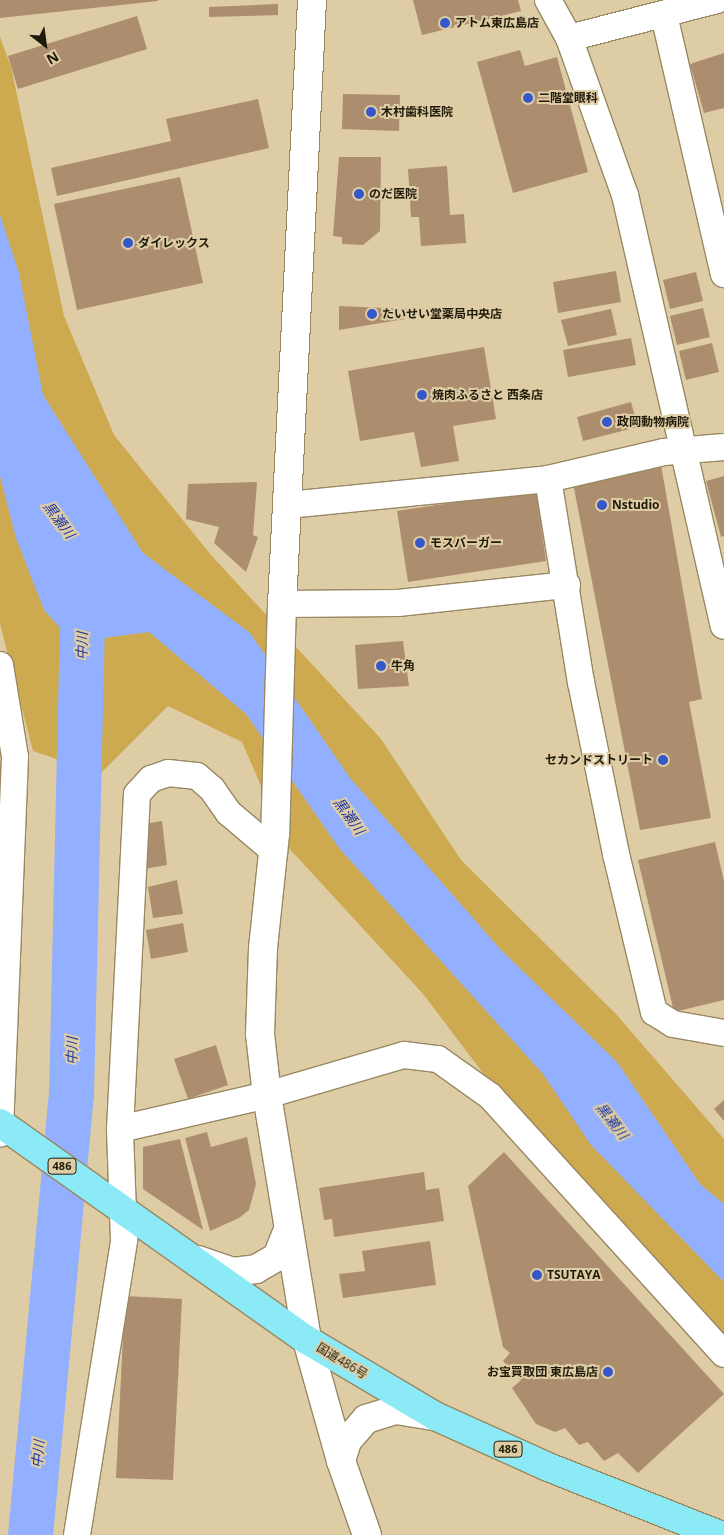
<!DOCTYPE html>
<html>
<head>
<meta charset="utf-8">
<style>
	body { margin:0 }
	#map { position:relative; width:724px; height:1535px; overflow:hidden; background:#decca4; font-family:"Open Sans","Noto Sans JP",sans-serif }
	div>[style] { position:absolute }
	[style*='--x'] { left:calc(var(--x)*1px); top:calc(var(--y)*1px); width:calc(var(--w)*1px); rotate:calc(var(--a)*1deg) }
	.green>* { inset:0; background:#cda950 }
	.water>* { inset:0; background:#92b0ff }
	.river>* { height:45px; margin:-22.5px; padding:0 22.5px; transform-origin:22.5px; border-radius:22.5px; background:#92b0ff }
	.building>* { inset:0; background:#ac8e6f }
	.roads { filter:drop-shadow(1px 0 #988862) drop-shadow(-1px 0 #988862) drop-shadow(0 1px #988862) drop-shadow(0 -1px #988862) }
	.minor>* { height:26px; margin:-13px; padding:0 13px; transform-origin:13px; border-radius:13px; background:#fff }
	.tertiary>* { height:28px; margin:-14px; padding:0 14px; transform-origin:14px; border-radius:14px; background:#fff }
	.trunk>* { height:28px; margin:-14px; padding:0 14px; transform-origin:14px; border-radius:14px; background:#8ceaf6 }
	.dots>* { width:14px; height:14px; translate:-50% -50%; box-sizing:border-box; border:2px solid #decca4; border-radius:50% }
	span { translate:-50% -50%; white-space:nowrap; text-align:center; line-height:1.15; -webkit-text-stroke:4px #decca4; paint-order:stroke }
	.shield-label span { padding:1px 4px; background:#decca4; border:1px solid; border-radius:4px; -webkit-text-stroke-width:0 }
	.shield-label { font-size:11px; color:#201a0a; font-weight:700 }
	.poi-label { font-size:12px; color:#201a0a; font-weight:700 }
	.left { translate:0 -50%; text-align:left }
	.right { translate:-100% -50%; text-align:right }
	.street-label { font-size:12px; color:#201a0a }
	.water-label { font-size:14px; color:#1f39a6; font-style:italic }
	.north { position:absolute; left:20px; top:20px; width:50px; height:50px; -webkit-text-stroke:4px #decca4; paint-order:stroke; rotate:150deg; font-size:14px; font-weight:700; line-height:20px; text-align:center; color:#201a0a }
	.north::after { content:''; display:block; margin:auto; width:18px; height:22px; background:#201a0a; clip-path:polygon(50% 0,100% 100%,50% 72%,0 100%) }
</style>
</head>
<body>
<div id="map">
	<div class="green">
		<div style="clip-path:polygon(0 37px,11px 67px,64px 316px,114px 435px,211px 555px,381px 739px,461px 860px,616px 1014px,724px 1139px,724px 1347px,562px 1178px,424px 995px,287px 846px,242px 742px,168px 706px,100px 774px,33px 751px,0 624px)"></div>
	</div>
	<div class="water">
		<div style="clip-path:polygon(0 215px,19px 273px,43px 395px,143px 553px,250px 633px,350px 778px,501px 950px,617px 1062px,700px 1184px,724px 1204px,724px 1282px,591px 1145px,543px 1074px,339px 848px,246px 714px,149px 632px,73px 642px,44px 610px,16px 538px,0 476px)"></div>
	</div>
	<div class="river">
		<div style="--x:30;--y:1535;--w:442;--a:-84.7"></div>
		<div style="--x:71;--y:1095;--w:516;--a:-88.67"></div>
	</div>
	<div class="building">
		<div style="clip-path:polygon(0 0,158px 0,158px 1px,0 18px)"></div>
		<div style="clip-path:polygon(413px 0,518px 0,521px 11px,422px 35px)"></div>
		<div style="clip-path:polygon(278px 4px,278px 15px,209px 17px,209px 7px)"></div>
		<div style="clip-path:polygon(137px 16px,147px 49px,18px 89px,8px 56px)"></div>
		<div style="clip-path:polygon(520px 50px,525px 66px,557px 57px,588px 172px,513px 193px,477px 62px)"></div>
		<div style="clip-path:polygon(724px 53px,724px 108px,704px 113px,690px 64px)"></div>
		<div style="clip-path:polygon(343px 94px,400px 95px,399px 131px,342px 129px)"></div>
		<div style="clip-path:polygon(258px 99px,269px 148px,57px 196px,51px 168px,171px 141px,166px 119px)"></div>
		<div style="clip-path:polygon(339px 157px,381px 157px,380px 231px,363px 245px,342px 244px,342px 237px,333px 236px)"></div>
		<div style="clip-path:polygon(447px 166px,450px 215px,464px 214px,466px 243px,421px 246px,419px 217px,411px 217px,408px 169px)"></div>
		<div style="clip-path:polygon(180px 177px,203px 283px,77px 310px,54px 204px)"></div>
		<div style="clip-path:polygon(616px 271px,621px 302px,558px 313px,553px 282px)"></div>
		<div style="clip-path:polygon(696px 272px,703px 301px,670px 309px,663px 280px)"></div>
		<div style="clip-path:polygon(339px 306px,406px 309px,405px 319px,339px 330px)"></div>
		<div style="clip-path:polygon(703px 308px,710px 337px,677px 345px,670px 316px)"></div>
		<div style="clip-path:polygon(611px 309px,617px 335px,568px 346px,561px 320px)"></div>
		<div style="clip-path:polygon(631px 338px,636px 365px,568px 377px,563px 350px)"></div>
		<div style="clip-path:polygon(712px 343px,719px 372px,686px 380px,679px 351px)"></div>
		<div style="clip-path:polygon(484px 347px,496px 419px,453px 426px,459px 461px,421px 467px,414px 432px,360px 441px,348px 371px)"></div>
		<div style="clip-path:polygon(631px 402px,638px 427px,583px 441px,577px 417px)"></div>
		<div style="clip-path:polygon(661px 465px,702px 699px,689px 702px,711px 818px,640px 830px,573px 483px)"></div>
		<div style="clip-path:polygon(724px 476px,724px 536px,721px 537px,706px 481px)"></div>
		<div style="clip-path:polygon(257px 482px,253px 535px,258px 537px,246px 572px,214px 543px,219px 527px,186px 519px,188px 484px)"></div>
		<div style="clip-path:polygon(536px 490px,546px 561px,408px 582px,397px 511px)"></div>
		<div style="clip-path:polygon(403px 641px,409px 686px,358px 689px,355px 645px)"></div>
		<div style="clip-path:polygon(162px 821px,167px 865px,144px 869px,138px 825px)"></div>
		<div style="clip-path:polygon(715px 842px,724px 881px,724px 1000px,674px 1012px,638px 860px)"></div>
		<div style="clip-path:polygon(177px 880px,183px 914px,153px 918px,148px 887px)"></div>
		<div style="clip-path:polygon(183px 923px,188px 952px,151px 959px,146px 930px)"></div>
		<div style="clip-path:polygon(216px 1045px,228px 1085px,188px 1099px,174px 1059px)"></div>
		<div style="clip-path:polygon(724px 1100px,724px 1121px,714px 1109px)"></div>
		<div style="clip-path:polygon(207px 1132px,211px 1147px,247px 1137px,256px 1184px,249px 1210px,239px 1218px,210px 1231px,185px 1138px)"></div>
		<div style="clip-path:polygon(180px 1139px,203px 1230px,143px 1189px,143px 1147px)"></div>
		<div style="clip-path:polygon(504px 1152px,724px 1394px,638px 1473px,618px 1453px,604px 1461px,588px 1442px,579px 1445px,565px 1428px,555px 1432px,536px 1424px,512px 1388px,521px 1380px,503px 1361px,510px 1353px,503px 1347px,468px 1186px)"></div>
		<div style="clip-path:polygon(424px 1172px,426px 1190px,439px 1188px,444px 1221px,334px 1237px,332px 1219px,324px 1220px,319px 1188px)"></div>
		<div style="clip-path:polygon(430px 1241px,436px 1285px,343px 1298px,339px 1274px,365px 1271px,362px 1251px)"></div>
		<div style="clip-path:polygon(125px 1296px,182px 1299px,173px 1480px,116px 1478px)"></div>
	</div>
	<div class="roads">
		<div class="minor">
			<div style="--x:548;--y:0;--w:43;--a:61.1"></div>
			<div style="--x:569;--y:38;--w:167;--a:70.4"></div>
			<div style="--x:625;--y:195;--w:442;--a:77.1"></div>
			<div style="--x:664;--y:15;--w:266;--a:77"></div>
			<div style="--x:569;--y:38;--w:153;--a:-14.4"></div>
			<div style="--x:548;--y:479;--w:206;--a:80.8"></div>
			<div style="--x:581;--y:682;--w:176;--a:78.5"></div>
			<div style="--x:616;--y:854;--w:163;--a:76.5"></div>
			<div style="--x:654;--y:1012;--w:22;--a:32"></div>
			<div style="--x:673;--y:1024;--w:52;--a:10"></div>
			<div style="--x:288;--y:505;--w:261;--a:-5.7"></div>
			<div style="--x:548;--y:479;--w:119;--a:-13.1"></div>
			<div style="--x:664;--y:452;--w:60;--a:-4.8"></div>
			<div style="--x:282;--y:604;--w:116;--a:-0.5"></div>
			<div style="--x:398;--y:603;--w:170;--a:-6.1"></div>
			<div style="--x:0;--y:665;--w:93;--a:80.7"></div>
			<div style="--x:15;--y:757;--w:377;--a:92.3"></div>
			<div style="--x:120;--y:1129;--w:151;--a:-13"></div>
			<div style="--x:267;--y:1095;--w:143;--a:-16.3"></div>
			<div style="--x:404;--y:1055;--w:34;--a:7"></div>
			<div style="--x:438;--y:1059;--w:64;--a:35.4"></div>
			<div style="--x:490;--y:1096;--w:348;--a:47.8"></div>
			<div style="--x:77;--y:1535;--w:299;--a:-80.9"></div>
			<div style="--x:124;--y:1240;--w:111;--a:-92.1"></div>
			<div style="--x:120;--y:1129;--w:335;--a:-87.1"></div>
			<div style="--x:137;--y:794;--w:21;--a:-47"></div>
			<div style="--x:151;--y:779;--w:18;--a:-19"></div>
			<div style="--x:168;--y:773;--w:29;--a:6"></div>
			<div style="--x:197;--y:776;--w:20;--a:41"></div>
			<div style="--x:212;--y:789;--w:29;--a:55"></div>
			<div style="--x:229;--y:813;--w:59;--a:40.2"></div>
		</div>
		<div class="tertiary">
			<div style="--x:312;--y:0;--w:605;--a:92.84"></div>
			<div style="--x:282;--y:604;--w:230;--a:91.7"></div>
			<div style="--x:275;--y:834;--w:115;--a:96"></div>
			<div style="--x:263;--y:948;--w:86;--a:92"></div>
			<div style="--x:260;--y:1034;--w:61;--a:83.5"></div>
			<div style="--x:267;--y:1095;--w:248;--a:80.7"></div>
			<div style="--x:307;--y:1340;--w:126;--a:74.3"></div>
			<div style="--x:341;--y:1461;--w:78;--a:70.6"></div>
			<div style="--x:198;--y:1260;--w:37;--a:19"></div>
			<div style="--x:233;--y:1272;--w:23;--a:-7"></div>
			<div style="--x:256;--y:1269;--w:24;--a:-30"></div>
			<div style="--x:277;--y:1257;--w:31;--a:-68"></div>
			<div style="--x:341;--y:1461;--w:21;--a:-73"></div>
			<div style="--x:347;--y:1441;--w:29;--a:-49"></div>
			<div style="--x:366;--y:1419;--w:31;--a:-17"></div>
			<div style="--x:396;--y:1410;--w:39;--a:9"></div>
		</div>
		<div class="trunk">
			<div style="--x:0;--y:1123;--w:376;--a:35.3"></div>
			<div style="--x:307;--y:1340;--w:149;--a:30.7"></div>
			<div style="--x:435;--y:1416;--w:124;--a:24.3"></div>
			<div style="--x:548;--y:1467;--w:185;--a:21.6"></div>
		</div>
	</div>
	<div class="dots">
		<div style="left:445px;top:23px;background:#3657c8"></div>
		<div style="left:528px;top:98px;background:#3657c8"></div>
		<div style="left:371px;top:112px;background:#3657c8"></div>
		<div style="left:359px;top:194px;background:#3657c8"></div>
		<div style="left:128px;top:243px;background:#3657c8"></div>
		<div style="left:372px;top:314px;background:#3657c8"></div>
		<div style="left:422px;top:395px;background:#3657c8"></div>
		<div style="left:607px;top:422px;background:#3657c8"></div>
		<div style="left:602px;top:505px;background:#3657c8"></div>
		<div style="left:420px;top:543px;background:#3657c8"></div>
		<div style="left:381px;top:666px;background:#3657c8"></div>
		<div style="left:663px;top:760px;background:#3657c8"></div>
		<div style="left:537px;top:1275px;background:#3657c8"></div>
		<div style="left:608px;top:1372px;background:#3657c8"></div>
	</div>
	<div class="shield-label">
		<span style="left:62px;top:1166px">486</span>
		<span style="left:508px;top:1449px">486</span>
	</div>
	<div class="poi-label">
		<span class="left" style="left:455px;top:23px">アトム東広島店</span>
		<span class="left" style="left:538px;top:98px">二階堂眼科</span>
		<span class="left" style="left:381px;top:112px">木村歯科医院</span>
		<span class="left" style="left:369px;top:194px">のだ医院</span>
		<span class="left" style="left:138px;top:243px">ダイレックス</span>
		<span class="left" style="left:382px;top:314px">たいせい堂薬局中央店</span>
		<span class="left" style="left:432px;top:395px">焼肉ふるさと 西条店</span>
		<span class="left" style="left:617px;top:422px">政岡動物病院</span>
		<span class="left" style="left:612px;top:505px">Nstudio</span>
		<span class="left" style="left:430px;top:543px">モスバーガー</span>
		<span class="left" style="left:391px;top:666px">牛角</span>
		<span class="right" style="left:653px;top:760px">セカンドストリート</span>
		<span class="left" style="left:547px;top:1275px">TSUTAYA</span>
		<span class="right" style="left:598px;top:1372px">お宝買取団 東広島店</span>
	</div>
	<div class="street-label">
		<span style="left:342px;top:1361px;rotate:31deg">国道486号</span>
	</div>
	<div class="water-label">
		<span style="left:59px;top:520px;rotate:53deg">黒瀬川</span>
		<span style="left:82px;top:646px;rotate:-89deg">中川</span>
		<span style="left:349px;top:816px;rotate:54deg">黒瀬川</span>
		<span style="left:72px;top:1051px;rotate:-89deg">中川</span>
		<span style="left:612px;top:1121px;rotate:52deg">黒瀬川</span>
		<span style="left:38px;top:1454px;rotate:-85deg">中川</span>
	</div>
	<div class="north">N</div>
</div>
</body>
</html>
